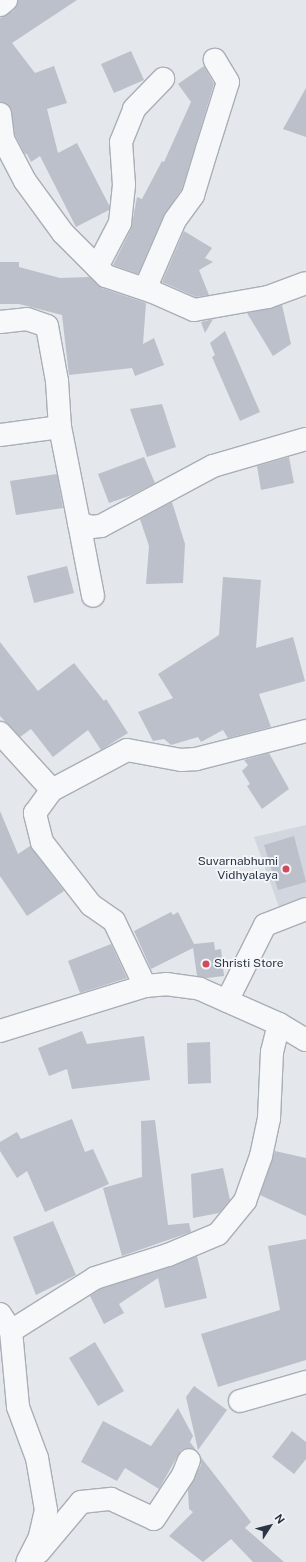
<!DOCTYPE html>
<html>
<head>
<meta charset="utf-8">
<style>
	body { margin:0 }
	#map { position:relative; width:306px; height:1562px; overflow:hidden; background:#e4e7ec; font-family:"Public Sans",sans-serif }
	div>[style] { position:absolute }
	[style*='--x'] { left:calc(var(--x)*1px); top:calc(var(--y)*1px); width:calc(var(--w)*1px); rotate:calc(var(--a)*1deg) }
	.built>* { inset:0; background:#d2d6de }
	.building>* { inset:0; background:#bbc0ca }
	.roads { filter:drop-shadow(1px 0 #a9aeb7) drop-shadow(-1px 0 #a9aeb7) drop-shadow(0 1px #a9aeb7) drop-shadow(0 -1px #a9aeb7) }
	.minor>* { height:22px; margin:-11px; padding:0 11px; transform-origin:11px; border-radius:11px; background:#f7f8fa }
	.dots>* { width:11px; height:11px; translate:-50% -50%; box-sizing:border-box; border:2px solid #f4f6f9; border-radius:50% }
	span { translate:-50% -50%; white-space:nowrap; text-align:center; line-height:1.15; -webkit-text-stroke:3.5px #f4f6f9; paint-order:stroke }
	.poi-label { font-size:12px; color:#2b3445 }
	.right { translate:-100% -50%; text-align:right }
	.left { translate:0 -50%; text-align:left }
	.north { position:absolute; left:250px; top:1506px; width:40px; height:40px; -webkit-text-stroke:3px #f4f6f9; paint-order:stroke; rotate:54deg; font-size:11px; font-weight:700; line-height:16px; text-align:center; color:#2b3445 }
	.north::after { content:''; display:block; margin:auto; width:14px; height:18px; background:#2b3445; clip-path:polygon(50% 0,100% 100%,50% 72%,0 100%) }
</style>
</head>
<body>
<div id="map">
	<div class="built">
		<div style="clip-path:polygon(306px 825px,306px 900px,280px 910px,254px 837px)"></div>
	</div>
	<div class="building">
		<div style="clip-path:polygon(18px 0,77px 0,12px 43px,35px 73px,54px 66px,67px 103px,47px 109px,58px 153px,77px 143px,109px 205px,109px 210px,76px 227px,40px 156px,31px 162px,27px 154px,25px 154px,15px 135px,10px 107px,0 102px,0 18px,14px 10px)"></div>
		<div style="clip-path:polygon(131px 51px,144px 80px,114px 93px,101px 64px)"></div>
		<div style="clip-path:polygon(204px 66px,214px 84px,182px 189px,164px 215px,138px 274px,113px 265px,131px 229px,137px 197px,142px 199px,162px 161px,164px 162px,191px 102px,178px 84px)"></div>
		<div style="clip-path:polygon(306px 88px,306px 137px,283px 129px)"></div>
		<div style="clip-path:polygon(184px 231px,212px 248px,205px 258px,213px 262px,199px 270px,209px 295px,196px 297px,162px 282px)"></div>
		<div style="clip-path:polygon(0 262px,19px 262px,19px 267px,60px 278px,90px 277px,102px 288px,146px 303px,143px 344px,154px 338px,164px 365px,135px 376px,132px 368px,69px 375px,62px 315px,19px 304px,0 304px)"></div>
		<div style="clip-path:polygon(282px 305px,291px 344px,273px 356px,247px 313px)"></div>
		<div style="clip-path:polygon(213px 319px,205px 333px,201px 322px)"></div>
		<div style="clip-path:polygon(225px 331px,260px 412px,240px 421px,212px 357px,215px 355px,210px 343px)"></div>
		<div style="clip-path:polygon(162px 404px,176px 447px,147px 457px,130px 409px)"></div>
		<div style="clip-path:polygon(144px 457px,155px 483px,132px 495px,109px 503px,98px 474px)"></div>
		<div style="clip-path:polygon(289px 457px,294px 483px,261px 490px,257px 466px)"></div>
		<div style="clip-path:polygon(57px 474px,63px 508px,16px 515px,10px 481px)"></div>
		<div style="clip-path:polygon(172px 502px,185px 544px,183px 583px,146px 584px,149px 546px,140px 519px)"></div>
		<div style="clip-path:polygon(67px 566px,74px 593px,34px 603px,27px 576px)"></div>
		<div style="clip-path:polygon(223px 577px,261px 580px,256px 648px,293px 637px,305px 681px,259px 694px,271px 727px,228px 738px,223px 730px,201px 742px,198px 737px,171px 745px,164px 739px,153px 741px,138px 712px,173px 698px,158px 674px,219px 635px)"></div>
		<div style="clip-path:polygon(0 642px,38px 691px,74px 663px,104px 701px,106px 699px,128px 733px,101px 750px,88px 730px,53px 757px,31px 729px,20px 737px,0 716px)"></div>
		<div style="clip-path:polygon(269px 753px,289px 789px,262px 809px,247px 786px,250px 784px,242px 771px,248px 765px,244px 760px)"></div>
		<div style="clip-path:polygon(0 811px,18px 854px,30px 846px,64px 891px,27px 916px,0 876px)"></div>
		<div style="clip-path:polygon(294px 836px,306px 882px,278px 890px,264px 845px)"></div>
		<div style="clip-path:polygon(171px 912px,173px 915px,178px 912px,194px 944px,214px 942px,215px 950px,221px 949px,224px 976px,207px 978px,197px 976px,193px 948px,151px 969px,134px 931px)"></div>
		<div style="clip-path:polygon(111px 944px,127px 978px,80px 993px,68px 961px)"></div>
		<div style="clip-path:polygon(82px 1031px,87px 1044px,144px 1036px,150px 1080px,72px 1089px,67px 1069px,49px 1076px,38px 1048px)"></div>
		<div style="clip-path:polygon(210px 1042px,211px 1083px,188px 1084px,187px 1043px)"></div>
		<div style="clip-path:polygon(72px 1119px,85px 1152px,93px 1149px,109px 1184px,45px 1212px,27px 1171px,17px 1178px,0 1151px,0 1142px,17px 1132px,21px 1139px)"></div>
		<div style="clip-path:polygon(155px 1120px,168px 1225px,189px 1223px,191px 1232px,122px 1256px,103px 1188px,142px 1177px,141px 1121px)"></div>
		<div style="clip-path:polygon(275px 1151px,306px 1158px,306px 1216px,260px 1195px)"></div>
		<div style="clip-path:polygon(223px 1168px,230px 1200px,219px 1213px,193px 1218px,191px 1174px)"></div>
		<div style="clip-path:polygon(53px 1221px,76px 1275px,36px 1295px,13px 1237px)"></div>
		<div style="clip-path:polygon(306px 1239px,306px 1360px,218px 1387px,201px 1334px,280px 1310px,268px 1246px)"></div>
		<div style="clip-path:polygon(197px 1256px,207px 1298px,165px 1308px,158px 1278px,119px 1304px,124px 1313px,104px 1324px,90px 1296px,100px 1289px)"></div>
		<div style="clip-path:polygon(95px 1342px,124px 1391px,98px 1406px,69px 1358px)"></div>
		<div style="clip-path:polygon(194px 1386px,227px 1410px,198px 1450px,186px 1397px)"></div>
		<div style="clip-path:polygon(178px 1408px,193px 1436px,190px 1442px,196px 1450px,188px 1448px,181px 1450px,159px 1489px,125px 1468px,117px 1481px,81px 1462px,103px 1421px,151px 1446px)"></div>
		<div style="clip-path:polygon(292px 1431px,306px 1442px,306px 1459px,294px 1474px,272px 1457px)"></div>
		<div style="clip-path:polygon(200px 1456px,251px 1522px,245px 1528px,284px 1562px,253px 1562px,231px 1539px,203px 1562px,169px 1536px,193px 1512px,189px 1509px,188px 1490px,201px 1465px)"></div>
	</div>
	<div class="roads">
		<div class="minor">
			<div style="--x:0;--y:5;--w:8;--a:-40"></div>
			<div style="--x:0;--y:114;--w:25;--a:83"></div>
			<div style="--x:3;--y:139;--w:47;--a:62.4"></div>
			<div style="--x:25;--y:181;--w:64;--a:53.8"></div>
			<div style="--x:63;--y:233;--w:61;--a:45"></div>
			<div style="--x:106;--y:276;--w:50;--a:18.8"></div>
			<div style="--x:153;--y:292;--w:45;--a:23.7"></div>
			<div style="--x:194;--y:310;--w:75;--a:-10"></div>
			<div style="--x:268;--y:297;--w:40;--a:-20.2"></div>
			<div style="--x:97;--y:267;--w:50;--a:-62.4"></div>
			<div style="--x:120;--y:223;--w:38;--a:-84"></div>
			<div style="--x:124;--y:185;--w:43;--a:-94"></div>
			<div style="--x:121;--y:142;--w:35;--a:-68"></div>
			<div style="--x:134;--y:109;--w:42;--a:-46"></div>
			<div style="--x:145;--y:289;--w:75;--a:-66.5"></div>
			<div style="--x:175;--y:220;--w:31;--a:-54"></div>
			<div style="--x:193;--y:195;--w:48;--a:-73.1"></div>
			<div style="--x:207;--y:149;--w:70;--a:-72.6"></div>
			<div style="--x:228;--y:82;--w:26;--a:-121"></div>
			<div style="--x:0;--y:322;--w:27;--a:-6"></div>
			<div style="--x:27;--y:319;--w:21;--a:19"></div>
			<div style="--x:47;--y:326;--w:56;--a:79.7"></div>
			<div style="--x:57;--y:381;--w:46;--a:86.3"></div>
			<div style="--x:60;--y:427;--w:61;--a:172.4"></div>
			<div style="--x:60;--y:427;--w:98;--a:78.8"></div>
			<div style="--x:79;--y:523;--w:13;--a:18"></div>
			<div style="--x:91;--y:527;--w:10;--a:-6"></div>
			<div style="--x:101;--y:526;--w:127;--a:-28.2"></div>
			<div style="--x:213;--y:466;--w:97;--a:-16.2"></div>
			<div style="--x:79;--y:523;--w:74;--a:79.1"></div>
			<div style="--x:0;--y:733;--w:77;--a:47.6"></div>
			<div style="--x:145;--y:986;--w:72;--a:-115.5"></div>
			<div style="--x:114;--y:921;--w:28;--a:-145"></div>
			<div style="--x:91;--y:905;--w:80;--a:-127.9"></div>
			<div style="--x:42;--y:842;--w:30;--a:-104"></div>
			<div style="--x:35;--y:813;--w:29;--a:-54"></div>
			<div style="--x:52;--y:790;--w:85;--a:-28.1"></div>
			<div style="--x:127;--y:750;--w:55;--a:10.5"></div>
			<div style="--x:181;--y:760;--w:15;--a:-4"></div>
			<div style="--x:196;--y:759;--w:114;--a:-14.3"></div>
			<div style="--x:227;--y:1001;--w:85;--a:-63.4"></div>
			<div style="--x:265;--y:925;--w:44;--a:-21.3"></div>
			<div style="--x:0;--y:1031;--w:152;--a:-17.2"></div>
			<div style="--x:145;--y:986;--w:21;--a:-5"></div>
			<div style="--x:166;--y:984;--w:34;--a:8"></div>
			<div style="--x:200;--y:989;--w:86;--a:23.9"></div>
			<div style="--x:279;--y:1024;--w:31;--a:31"></div>
			<div style="--x:0;--y:1314;--w:20;--a:57"></div>
			<div style="--x:11;--y:1331;--w:76;--a:84.7"></div>
			<div style="--x:18;--y:1407;--w:54;--a:69.6"></div>
			<div style="--x:37;--y:1458;--w:53;--a:80.2"></div>
			<div style="--x:46;--y:1510;--w:28;--a:103"></div>
			<div style="--x:40;--y:1537;--w:28;--a:117"></div>
			<div style="--x:11;--y:1331;--w:99;--a:-32.2"></div>
			<div style="--x:95;--y:1278;--w:77;--a:-17.5"></div>
			<div style="--x:168;--y:1255;--w:54;--a:-22.8"></div>
			<div style="--x:218;--y:1234;--w:43;--a:-50.7"></div>
			<div style="--x:245;--y:1201;--w:48;--a:-70.4"></div>
			<div style="--x:261;--y:1156;--w:39;--a:-78"></div>
			<div style="--x:269;--y:1118;--w:66;--a:-87.4"></div>
			<div style="--x:272;--y:1052;--w:29;--a:-76"></div>
			<div style="--x:240;--y:1401;--w:69;--a:-16.1"></div>
			<div style="--x:39;--y:1552;--w:65;--a:-50"></div>
			<div style="--x:81;--y:1502;--w:30;--a:-6"></div>
			<div style="--x:111;--y:1499;--w:47;--a:24.9"></div>
			<div style="--x:154;--y:1519;--w:53;--a:-56.6"></div>
			<div style="--x:183;--y:1475;--w:16;--a:-68"></div>
		</div>
	</div>
	<div class="dots">
		<div style="left:286px;top:869px;background:#d1495b"></div>
		<div style="left:206px;top:964px;background:#d1495b"></div>
	</div>
	<div class="poi-label">
		<span class="right" style="left:278px;top:869px">Suvarnabhumi<br>Vidhyalaya</span>
		<span class="left" style="left:214px;top:964px">Shristi Store</span>
	</div>
	<div class="north">N</div>
</div>
</body>
</html>
